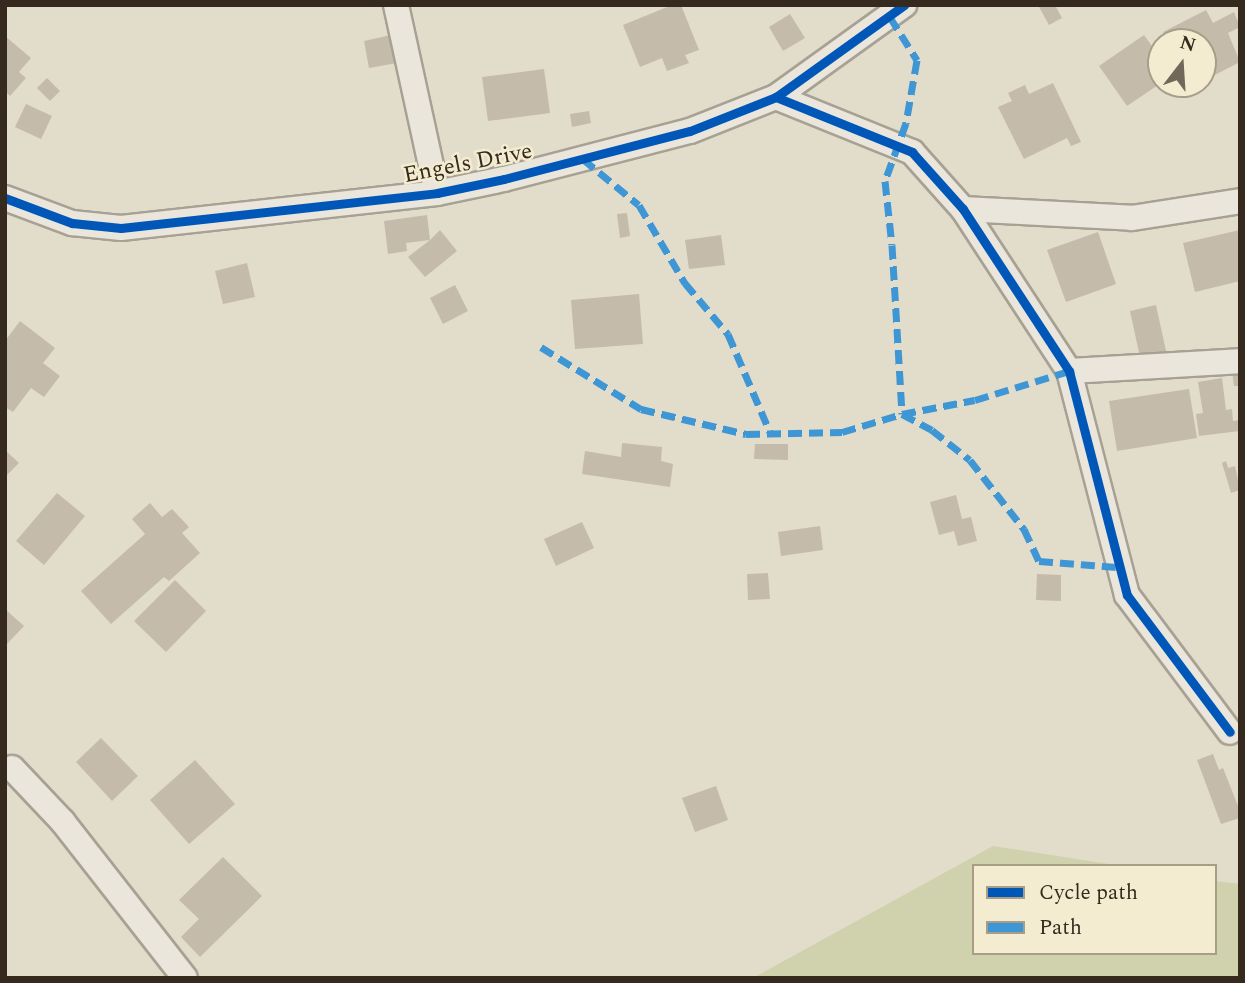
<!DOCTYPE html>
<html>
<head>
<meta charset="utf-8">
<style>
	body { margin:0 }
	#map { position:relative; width:1245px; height:983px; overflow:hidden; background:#e2dcca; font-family:Spectral,serif }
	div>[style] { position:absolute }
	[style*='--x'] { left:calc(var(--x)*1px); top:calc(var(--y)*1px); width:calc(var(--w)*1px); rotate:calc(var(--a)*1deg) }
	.green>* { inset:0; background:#cfd2ad }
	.building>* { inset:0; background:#c5bbab }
	.roads { filter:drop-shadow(2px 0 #a7a194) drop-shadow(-2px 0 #a7a194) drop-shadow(0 2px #a7a194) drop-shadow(0 -2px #a7a194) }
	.minor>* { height:24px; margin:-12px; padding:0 12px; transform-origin:12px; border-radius:12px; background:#eae6dc }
	.quiet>* { height:7px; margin-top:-3.5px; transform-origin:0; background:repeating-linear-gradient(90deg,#3e96d5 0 14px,transparent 0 21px) }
	.cycleway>* { height:9px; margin:-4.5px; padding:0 4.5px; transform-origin:4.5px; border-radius:4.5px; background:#0057b8 }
	span { translate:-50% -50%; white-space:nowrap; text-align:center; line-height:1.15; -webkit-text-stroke:5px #f4ecd0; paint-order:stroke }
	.street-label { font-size:23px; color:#352a1d }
	.frame { position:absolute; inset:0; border:7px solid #352a1d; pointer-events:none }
	.legend { position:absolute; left:972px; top:864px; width:245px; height:91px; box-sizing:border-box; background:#f4ecd0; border:2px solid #a89e88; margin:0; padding:9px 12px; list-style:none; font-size:21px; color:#352a1d }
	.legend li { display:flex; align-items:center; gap:14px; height:35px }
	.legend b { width:35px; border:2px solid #a89e88 }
	.north { position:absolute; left:1147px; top:28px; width:70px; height:70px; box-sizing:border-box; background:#f4ecd0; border:2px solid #a89e88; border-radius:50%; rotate:17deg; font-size:19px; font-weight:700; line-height:28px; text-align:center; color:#352a1d }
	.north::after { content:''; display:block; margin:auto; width:24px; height:32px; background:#72685a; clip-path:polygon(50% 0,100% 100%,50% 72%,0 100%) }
</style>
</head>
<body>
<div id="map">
	<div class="green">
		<div style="clip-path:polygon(993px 846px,1121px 866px,974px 866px,974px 953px,1215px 953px,1215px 881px,1240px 884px,1240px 978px,753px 978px)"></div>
	</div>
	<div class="building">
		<div style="clip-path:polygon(672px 5px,681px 5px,699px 50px,685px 55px,689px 63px,667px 71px,662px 58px,640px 67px,623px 25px)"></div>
		<div style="clip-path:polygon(1038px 5px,1055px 5px,1062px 18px,1049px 25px)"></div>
		<div style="clip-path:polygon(1206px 10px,1213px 23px,1234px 12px,1240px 27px,1228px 33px,1240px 62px,1203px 81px,1203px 42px,1168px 42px,1163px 32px)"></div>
		<div style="clip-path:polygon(790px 14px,805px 38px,783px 51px,769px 27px)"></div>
		<div style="clip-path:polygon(391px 35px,397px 63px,369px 68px,364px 41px)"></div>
		<div style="clip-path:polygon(1144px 35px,1161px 59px,1161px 83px,1127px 106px,1099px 66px)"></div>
		<div style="clip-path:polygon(5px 36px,31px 58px,19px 72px,26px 78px,10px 96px,5px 91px)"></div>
		<div style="clip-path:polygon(544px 69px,550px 113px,488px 121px,482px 77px)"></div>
		<div style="clip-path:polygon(47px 78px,60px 91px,50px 101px,37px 88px)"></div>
		<div style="clip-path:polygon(1053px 83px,1081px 142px,1071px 146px,1067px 138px,1024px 159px,998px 107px,1012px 101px,1008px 93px,1025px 85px,1029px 94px)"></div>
		<div style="clip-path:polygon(26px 104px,52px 116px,41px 139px,15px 127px)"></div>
		<div style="clip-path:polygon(589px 111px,591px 123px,572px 127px,570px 114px)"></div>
		<div style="clip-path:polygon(627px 213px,630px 236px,620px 238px,617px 214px)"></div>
		<div style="clip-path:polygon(427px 215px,430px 240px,440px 230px,457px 251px,425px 277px,408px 257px,430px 240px,406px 243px,407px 251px,388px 254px,384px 221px)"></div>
		<div style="clip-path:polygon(1240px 230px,1240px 281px,1195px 292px,1183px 243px)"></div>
		<div style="clip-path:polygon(1098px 232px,1116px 284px,1066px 302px,1047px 250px)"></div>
		<div style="clip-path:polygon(721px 235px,725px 265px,689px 269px,685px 240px)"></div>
		<div style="clip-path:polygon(247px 263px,255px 297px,223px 304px,215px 271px)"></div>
		<div style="clip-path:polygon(455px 285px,468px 311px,443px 324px,430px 298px)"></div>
		<div style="clip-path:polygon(639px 294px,643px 344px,575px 349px,571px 300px)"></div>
		<div style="clip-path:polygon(1156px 305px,1166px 351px,1140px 357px,1130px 311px)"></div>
		<div style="clip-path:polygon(20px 321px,55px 348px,43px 363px,60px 376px,44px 397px,31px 388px,13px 412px,5px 407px,5px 341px)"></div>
		<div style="clip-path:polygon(1240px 370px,1240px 386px,1234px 386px,1232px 371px)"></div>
		<div style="clip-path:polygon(1222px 378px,1226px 410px,1232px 409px,1233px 421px,1240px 420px,1240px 431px,1199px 436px,1196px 414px,1203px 413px,1198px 382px)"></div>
		<div style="clip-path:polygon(1189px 389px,1197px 438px,1117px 451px,1109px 401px)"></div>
		<div style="clip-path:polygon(622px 443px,662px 447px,661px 461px,673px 464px,670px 487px,582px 474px,585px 451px,621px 457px)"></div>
		<div style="clip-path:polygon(755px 444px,788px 444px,788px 460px,754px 459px)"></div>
		<div style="clip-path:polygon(5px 450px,19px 463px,5px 477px)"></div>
		<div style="clip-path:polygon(1226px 461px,1228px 468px,1235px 466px,1240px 490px,1231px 493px,1222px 463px)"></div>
		<div style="clip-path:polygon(57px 493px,85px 516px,44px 565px,16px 541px)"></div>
		<div style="clip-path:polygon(956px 495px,962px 519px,971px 517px,977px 541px,958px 546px,954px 531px,939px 535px,930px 502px)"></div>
		<div style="clip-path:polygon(150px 503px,162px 517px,172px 509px,189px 527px,182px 533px,200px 553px,169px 581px,164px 577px,111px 624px,81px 591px,145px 534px,132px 519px)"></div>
		<div style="clip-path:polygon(582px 522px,594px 548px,556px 566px,544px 539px)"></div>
		<div style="clip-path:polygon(820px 526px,823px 550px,781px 556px,778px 532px)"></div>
		<div style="clip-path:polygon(768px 573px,770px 599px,748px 600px,747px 574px)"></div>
		<div style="clip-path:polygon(1037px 574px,1061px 575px,1061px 601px,1036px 600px)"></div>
		<div style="clip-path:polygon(175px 580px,206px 611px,166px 652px,134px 621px)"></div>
		<div style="clip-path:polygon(5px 609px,24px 626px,5px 646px)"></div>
		<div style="clip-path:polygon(101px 738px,138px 776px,112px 801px,76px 762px)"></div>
		<div style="clip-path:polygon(1213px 754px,1219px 770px,1223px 768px,1240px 811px,1240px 818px,1221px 824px,1197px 760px)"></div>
		<div style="clip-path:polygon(195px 760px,235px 804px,189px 844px,150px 800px)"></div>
		<div style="clip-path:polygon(716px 786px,728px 820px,695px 832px,682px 798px)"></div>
		<div style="clip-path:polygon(223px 857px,262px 896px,200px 957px,181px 937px,199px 919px,179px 900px)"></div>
	</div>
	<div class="roads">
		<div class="minor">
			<div style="--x:396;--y:5;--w:192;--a:77.7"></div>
			<div style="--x:776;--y:97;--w:147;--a:22"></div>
			<div style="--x:912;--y:152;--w:76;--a:48.2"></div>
			<div style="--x:963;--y:209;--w:194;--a:56.8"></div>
			<div style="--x:1069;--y:371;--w:231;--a:75.5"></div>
			<div style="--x:1127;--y:595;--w:171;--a:53.1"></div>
			<div style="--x:5;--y:198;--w:72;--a:20.5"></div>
			<div style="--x:72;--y:223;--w:49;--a:5.8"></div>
			<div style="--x:121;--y:228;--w:318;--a:-6.3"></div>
			<div style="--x:437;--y:193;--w:68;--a:-11.8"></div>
			<div style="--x:504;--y:179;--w:192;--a:-14.5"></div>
			<div style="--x:690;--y:131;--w:92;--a:-21.6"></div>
			<div style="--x:776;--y:97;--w:158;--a:-35.7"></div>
			<div style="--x:963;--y:209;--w:169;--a:3"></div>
			<div style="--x:1132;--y:218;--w:109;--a:-8.9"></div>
			<div style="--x:1069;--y:371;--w:171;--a:-3.3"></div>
			<div style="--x:12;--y:768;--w:74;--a:46.6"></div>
			<div style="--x:63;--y:822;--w:198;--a:52"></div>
		</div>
	</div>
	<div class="quiet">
		<div style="--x:890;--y:17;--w:51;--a:57.9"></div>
		<div style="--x:917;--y:60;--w:64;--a:99.9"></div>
		<div style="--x:906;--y:123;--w:62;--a:109.9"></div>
		<div style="--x:885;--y:181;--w:64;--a:83.8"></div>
		<div style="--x:892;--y:245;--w:169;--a:86.6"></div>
		<div style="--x:902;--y:414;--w:34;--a:28"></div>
		<div style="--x:932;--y:430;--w:48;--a:38.3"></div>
		<div style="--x:970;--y:460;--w:88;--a:52"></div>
		<div style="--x:1024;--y:529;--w:35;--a:65"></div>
		<div style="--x:1039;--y:561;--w:78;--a:4.4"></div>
		<div style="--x:583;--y:159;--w:72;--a:39.4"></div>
		<div style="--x:639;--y:205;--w:91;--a:59.5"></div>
		<div style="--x:685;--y:283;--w:67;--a:49.9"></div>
		<div style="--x:728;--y:334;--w:107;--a:66.8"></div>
		<div style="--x:541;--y:347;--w:118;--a:31.8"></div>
		<div style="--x:641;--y:409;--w:108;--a:13.4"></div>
		<div style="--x:746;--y:434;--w:96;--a:-1.2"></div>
		<div style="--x:842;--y:432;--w:63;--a:-16.7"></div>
		<div style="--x:902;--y:414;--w:74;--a:-10.9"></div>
		<div style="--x:975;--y:400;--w:98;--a:-17.1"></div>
	</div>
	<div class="cycleway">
		<div style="--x:776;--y:97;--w:147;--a:22"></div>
		<div style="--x:912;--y:152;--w:76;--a:48.2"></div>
		<div style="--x:963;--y:209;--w:194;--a:56.8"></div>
		<div style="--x:1069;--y:371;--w:231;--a:75.5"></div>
		<div style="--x:1127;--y:595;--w:171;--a:53.1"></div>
		<div style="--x:5;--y:198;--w:72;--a:20.5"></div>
		<div style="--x:72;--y:223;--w:49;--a:5.8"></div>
		<div style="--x:121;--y:228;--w:318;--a:-6.3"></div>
		<div style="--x:437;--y:193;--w:68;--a:-11.8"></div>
		<div style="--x:504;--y:179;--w:192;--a:-14.5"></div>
		<div style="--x:690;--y:131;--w:92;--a:-21.6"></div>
		<div style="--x:776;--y:97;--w:158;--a:-35.7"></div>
	</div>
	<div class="street-label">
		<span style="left:468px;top:164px;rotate:-11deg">Engels Drive</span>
	</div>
	<div class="frame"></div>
	<ul class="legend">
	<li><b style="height:9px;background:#0057b8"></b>Cycle path</li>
	<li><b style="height:9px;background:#3e96d5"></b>Path</li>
	</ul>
	<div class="north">N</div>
</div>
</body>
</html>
